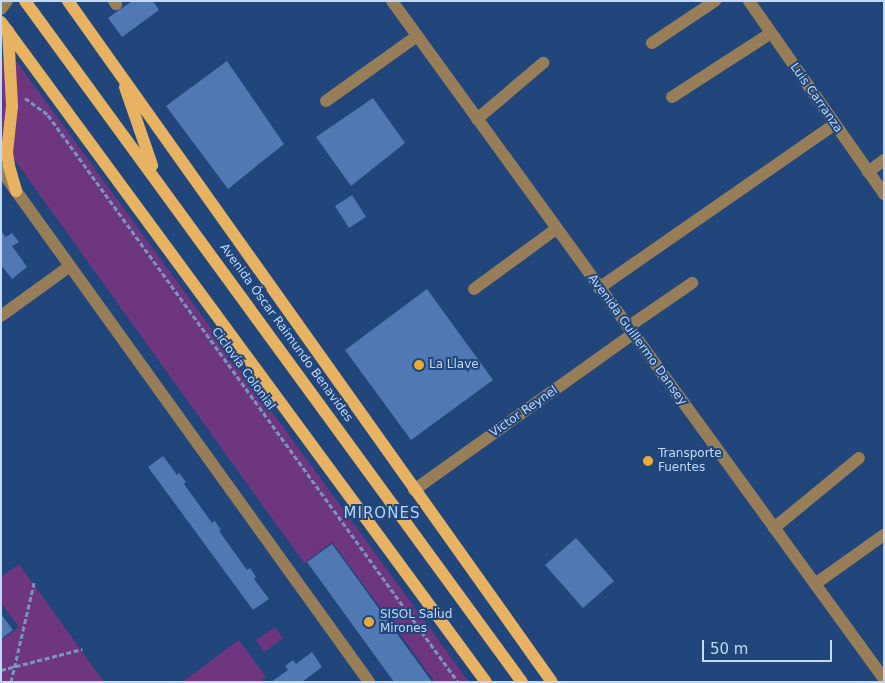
<!DOCTYPE html>
<html>
<head>
<meta charset="utf-8">
<style>
	body { margin:0 }
	#map { position:relative; width:885px; height:683px; overflow:hidden; background:#20467b; font-family:"DejaVu Sans",sans-serif }
	div>[style] { position:absolute }
	[style*='--x'] { left:calc(var(--x)*1px); top:calc(var(--y)*1px); width:calc(var(--w)*1px); rotate:calc(var(--a)*1deg) }
	.green>* { inset:0; background:#6d367f }
	.building>* { inset:0; background:#5078b2 }
	.path>* { height:3px; margin-top:-1.5px; transform-origin:0; background:repeating-linear-gradient(90deg,#7795be 0 5px,transparent 0 7.5px) }
	.minor>* { height:12px; margin:-6px; padding:0 6px; transform-origin:6px; border-radius:6px; background:#987e58 }
	.major>* { height:12px; margin:-6px; padding:0 6px; transform-origin:6px; border-radius:6px; background:#e7b362 }
	.dots>* { width:14px; height:14px; translate:-50% -50%; box-sizing:border-box; border:2px solid #20467b; border-radius:50% }
	span { translate:-50% -50%; white-space:nowrap; text-align:center; line-height:1.15; -webkit-text-stroke:4px #20467b; paint-order:stroke }
	.street-label { font-size:12px; color:#c3d9f9 }
	.poi-label { font-size:12px; color:#c3d9f9 }
	.left { translate:0 -50%; text-align:left }
	.quarter-label { font-size:15px; color:#b8d2f8; letter-spacing:1px }
	.frame { position:absolute; inset:0; border:2px solid #c3d9f9; pointer-events:none }
	.scale { position:absolute; left:702px; top:640px; width:130px; height:22px; box-sizing:border-box; border:2px solid #c3d9f9; border-top:0; padding-left:6px; font-size:15px; line-height:18px; white-space:nowrap; color:#c3d9f9; -webkit-text-stroke:4px #20467b; paint-order:stroke }
</style>
</head>
<body>
<div id="map">
	<div class="green">
		<div style="clip-path:polygon(1px 60px,17px 62px,469px 682px,435px 682px,332px 542px,304px 563px,1px 141px)"></div>
		<div style="clip-path:polygon(19px 564px,104px 682px,2px 682px,1px 640px,19px 627px,1px 603px,1px 577px)"></div>
		<div style="clip-path:polygon(275px 627px,283px 638px,264px 652px,256px 640px)"></div>
		<div style="clip-path:polygon(239px 640px,266px 677px,260px 682px,182px 682px)"></div>
	</div>
	<div class="building">
		<div style="clip-path:polygon(132px 1px,153px 1px,159px 10px,122px 37px,108px 18px)"></div>
		<div style="clip-path:polygon(227px 61px,284px 144px,228px 189px,166px 106px)"></div>
		<div style="clip-path:polygon(373px 98px,405px 143px,351px 186px,316px 137px)"></div>
		<div style="clip-path:polygon(352px 195px,366px 217px,349px 228px,335px 206px)"></div>
		<div style="clip-path:polygon(1px 231px,6px 237px,12px 233px,19px 242px,12px 246px,27px 267px,12px 279px,1px 265px)"></div>
		<div style="clip-path:polygon(427px 289px,493px 380px,411px 440px,345px 350px)"></div>
		<div style="clip-path:polygon(163px 456px,177px 475px,179px 473px,186px 482px,184px 484px,212px 523px,215px 521px,221px 530px,219px 531px,247px 570px,250px 568px,256px 577px,254px 579px,269px 599px,253px 610px,148px 467px)"></div>
		<div style="clip-path:polygon(576px 538px,614px 581px,583px 608px,545px 565px)"></div>
		<div style="clip-path:polygon(332px 544px,432px 682px,394px 682px,307px 562px)"></div>
		<div style="clip-path:polygon(1px 614px,13px 630px,1px 639px)"></div>
		<div style="clip-path:polygon(312px 652px,322px 667px,302px 682px,271px 682px,288px 670px,285px 666px,293px 660px,296px 664px)"></div>
	</div>
	<div class="path">
		<div style="--x:25;--y:98;--w:29;--a:36"></div>
		<div style="--x:48;--y:115;--w:700;--a:54.13"></div>
		<div style="--x:1;--y:670;--w:84;--a:-14.5"></div>
		<div style="--x:11;--y:682;--w:102;--a:-76.9"></div>
	</div>
	<div class="minor">
		<div style="--x:114;--y:1;--w:4;--a:56"></div>
		<div style="--x:392;--y:1;--w:838;--a:54.03"></div>
		<div style="--x:749;--y:1;--w:236;--a:55"></div>
		<div style="--x:1;--y:9;--w:10;--a:-53"></div>
		<div style="--x:652;--y:43;--w:76;--a:-33.7"></div>
		<div style="--x:672;--y:97;--w:118;--a:-32.9"></div>
		<div style="--x:326;--y:101;--w:112;--a:-35.5"></div>
		<div style="--x:477;--y:119;--w:87;--a:-40.3"></div>
		<div style="--x:1;--y:170;--w:631;--a:54.29"></div>
		<div style="--x:868;--y:172;--w:20;--a:-37"></div>
		<div style="--x:599;--y:288;--w:287;--a:-34.8"></div>
		<div style="--x:474;--y:289;--w:102;--a:-36.2"></div>
		<div style="--x:1;--y:316;--w:85;--a:-35.9"></div>
		<div style="--x:628;--y:327;--w:78;--a:-34.5"></div>
		<div style="--x:414;--y:490;--w:269;--a:-35.5"></div>
		<div style="--x:774;--y:528;--w:110;--a:-39.5"></div>
		<div style="--x:815;--y:584;--w:85;--a:-35.4"></div>
	</div>
	<div class="major">
		<div style="--x:25;--y:1;--w:843;--a:53.88"></div>
		<div style="--x:68;--y:1;--w:835;--a:54.6"></div>
		<div style="--x:1;--y:22;--w:819;--a:53.69"></div>
		<div style="--x:8;--y:31;--w:75;--a:86.9"></div>
		<div style="--x:12;--y:106;--w:47;--a:96.1"></div>
		<div style="--x:7;--y:153;--w:13;--a:81"></div>
		<div style="--x:9;--y:166;--w:26;--a:74"></div>
		<div style="--x:125;--y:87;--w:83;--a:70.9"></div>
	</div>
	<div class="dots">
		<div style="left:419px;top:365px;background:#eaaa39"></div>
		<div style="left:648px;top:461px;background:#eaaa39"></div>
		<div style="left:369px;top:622px;background:#eaaa39"></div>
	</div>
	<div class="street-label">
		<span style="left:816px;top:98px;rotate:55deg">Luis Carranza</span>
		<span style="left:286px;top:333px;rotate:54deg">Avenida Óscar Raimundo Benavides</span>
		<span style="left:637px;top:340px;rotate:54deg">Avenida Guillermo Dansey</span>
		<span style="left:243px;top:369px;rotate:54deg">Ciclovía Colonial</span>
		<span style="left:524px;top:412px;rotate:-35deg">Victor Reynel</span>
	</div>
	<div class="poi-label">
		<span class="left" style="left:429px;top:365px">La Llave</span>
		<span class="left" style="left:658px;top:461px">Transporte<br>Fuentes</span>
		<span class="left" style="left:380px;top:622px">SISOL Salud<br>Mirones</span>
	</div>
	<div class="quarter-label">
		<span style="left:382px;top:514px">MIRONES</span>
	</div>
	<div class="frame"></div>
	<div class="scale">50 m</div>
</div>
</body>
</html>
